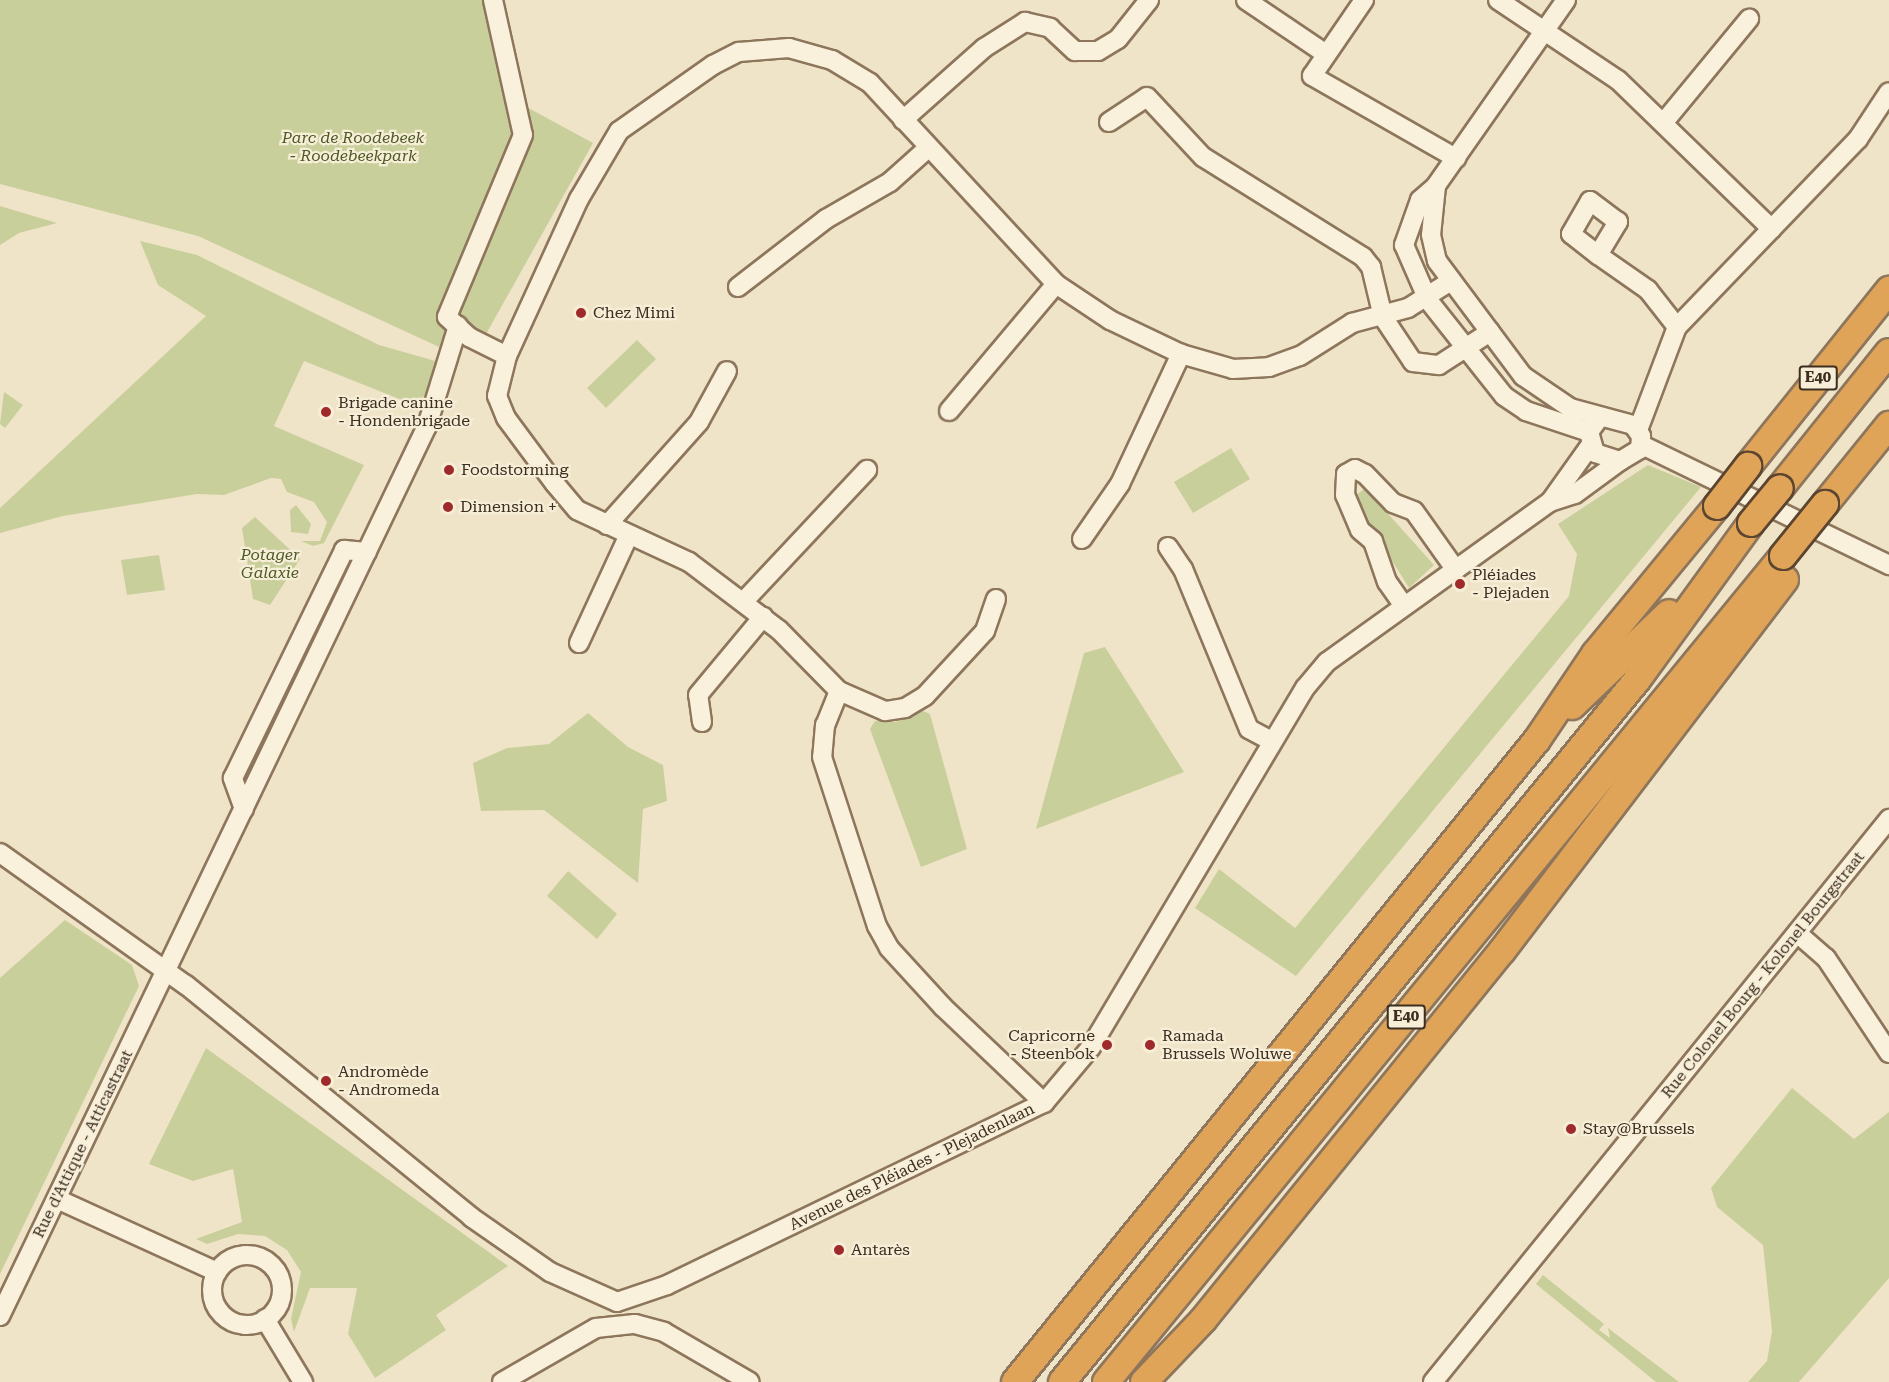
<!DOCTYPE html>
<html>
<head>
<meta charset="utf-8">
<style>
	body { margin:0 }
	#map { position:relative; width:1889px; height:1382px; overflow:hidden; background:#f0e4c8; font-family:"Roboto Serif",serif }
	div>[style] { position:absolute }
	[style*='--x'] { left:calc(var(--x)*1px); top:calc(var(--y)*1px); width:calc(var(--w)*1px); rotate:calc(var(--a)*1deg) }
	.green>* { inset:0; background:#c9cf9b }
	.roads { filter:drop-shadow(2px 0 #8d765c) drop-shadow(-2px 0 #8d765c) drop-shadow(0 2px #8d765c) drop-shadow(0 -2px #8d765c) }
	.minor>* { height:18px; margin:-9px; padding:0 9px; transform-origin:9px; border-radius:9px; background:#faf1dc }
	.minor>.ring { margin:-9px; padding:0; box-sizing:content-box; background:none; border:18px solid #faf1dc; border-radius:50% }
	.highway>* { height:26px; margin:-13px; padding:0 13px; transform-origin:13px; border-radius:13px; background:#e0a458 }
	.bridges { filter:drop-shadow(2px 0 #5b4430) drop-shadow(-2px 0 #5b4430) drop-shadow(0 2px #5b4430) drop-shadow(0 -2px #5b4430) }
	.highway-bridge>* { height:26px; margin:-13px; padding:0 13px; transform-origin:13px; border-radius:13px; background:#e0a458 }
	.dots>* { width:16px; height:16px; translate:-50% -50%; box-sizing:border-box; border:3px solid #f7eed8; border-radius:50% }
	span { translate:-50% -50%; white-space:nowrap; text-align:center; line-height:1.15; -webkit-text-stroke:4.5px #f7eed8; paint-order:stroke }
	.shield-label span { padding:2px 4px; background:#f7eed8; border:2px solid; border-radius:4px; -webkit-text-stroke-width:0 }
	.shield-label { font-size:15px; color:#3d2e20; font-weight:700 }
	.park-label { font-size:16px; color:#4d5a26; font-style:italic }
	.poi-label { font-size:16px; color:#3d2e20 }
	.left { translate:0 -50%; text-align:left }
	.right { translate:-100% -50%; text-align:right }
	.street-label { font-size:16px; color:#3d2e20 }
</style>
</head>
<body>
<div id="map">
	<div class="green">
		<div style="clip-path:polygon(0 0,487px 0,515px 133px,445px 317px,454px 329px,450px 352px,198px 236px,0 184px)"></div>
		<div style="clip-path:polygon(521px 104px,593px 143px,485px 336px,453px 317px,529px 131px)"></div>
		<div style="clip-path:polygon(0 206px,57px 223px,19px 233px,0 245px)"></div>
		<div style="clip-path:polygon(140px 241px,197px 255px,379px 345px,446px 364px,417px 406px,304px 361px,274px 426px,364px 465px,324px 543px,313px 546px,301px 541px,320px 541px,327px 522px,314px 502px,287px 492px,281px 479px,271px 478px,224px 495px,197px 494px,63px 516px,0 533px,0 508px,206px 316px,158px 285px)"></div>
		<div style="clip-path:polygon(637px 340px,656px 359px,606px 408px,587px 388px)"></div>
		<div style="clip-path:polygon(4px 392px,23px 405px,5px 428px,0 424px)"></div>
		<div style="clip-path:polygon(1231px 448px,1250px 479px,1193px 513px,1174px 482px)"></div>
		<div style="clip-path:polygon(1648px 465px,1701px 487px,1296px 976px,1195px 908px,1219px 869px,1295px 928px,1569px 596px,1577px 554px,1558px 524px)"></div>
		<div style="clip-path:polygon(1365px 488px,1434px 565px,1409px 588px,1353px 498px)"></div>
		<div style="clip-path:polygon(296px 505px,311px 524px,308px 534px,291px 532px,290px 510px)"></div>
		<div style="clip-path:polygon(255px 517px,300px 559px,270px 605px,253px 599px,242px 528px)"></div>
		<div style="clip-path:polygon(159px 555px,165px 590px,127px 595px,121px 560px)"></div>
		<div style="clip-path:polygon(1105px 647px,1184px 772px,1036px 829px,1084px 653px)"></div>
		<div style="clip-path:polygon(923px 711px,930px 714px,967px 849px,921px 867px,870px 729px,875px 721px,896px 722px)"></div>
		<div style="clip-path:polygon(588px 713px,628px 747px,663px 765px,667px 801px,643px 809px,638px 883px,544px 810px,481px 811px,473px 763px,507px 748px,549px 744px)"></div>
		<div style="clip-path:polygon(568px 871px,617px 914px,597px 939px,547px 896px)"></div>
		<div style="clip-path:polygon(65px 920px,132px 965px,139px 986px,0 1274px,0 978px)"></div>
		<div style="clip-path:polygon(206px 1048px,508px 1266px,436px 1315px,446px 1330px,375px 1378px,348px 1334px,357px 1288px,310px 1288px,294px 1332px,291px 1319px,301px 1272px,287px 1250px,265px 1236px,238px 1234px,207px 1244px,196px 1239px,242px 1222px,233px 1169px,193px 1181px,149px 1164px)"></div>
		<div style="clip-path:polygon(1792px 1088px,1854px 1139px,1889px 1112px,1889px 1278px,1799px 1382px,1748px 1382px,1767px 1361px,1772px 1331px,1763px 1245px,1717px 1207px,1711px 1188px)"></div>
		<div style="clip-path:polygon(1543px 1275px,1604px 1324px,1599px 1330px,1610px 1338px,1608px 1328px,1679px 1382px,1656px 1382px,1536px 1284px)"></div>
	</div>
	<div class="roads">
		<div class="minor">
			<div style="--x:493;--y:0;--w:138;--a:77.5"></div>
			<div style="--x:523;--y:135;--w:197;--a:112.7"></div>
			<div style="--x:447;--y:317;--w:30;--a:42"></div>
			<div style="--x:469;--y:337;--w:42;--a:26.6"></div>
			<div style="--x:1246;--y:0;--w:97;--a:34"></div>
			<div style="--x:1364;--y:0;--w:92;--a:124.4"></div>
			<div style="--x:1312;--y:76;--w:166;--a:29.7"></div>
			<div style="--x:1498;--y:0;--w:144;--a:33.7"></div>
			<div style="--x:1618;--y:80;--w:214;--a:44.1"></div>
			<div style="--x:1566;--y:0;--w:227;--a:125"></div>
			<div style="--x:1436;--y:186;--w:21;--a:139"></div>
			<div style="--x:1420;--y:200;--w:48;--a:109.6"></div>
			<div style="--x:1404;--y:245;--w:60;--a:66.4"></div>
			<div style="--x:1428;--y:300;--w:122;--a:51.6"></div>
			<div style="--x:1504;--y:396;--w:27;--a:34"></div>
			<div style="--x:1526;--y:411;--w:66;--a:18.4"></div>
			<div style="--x:903;--y:120;--w:108;--a:-41.6"></div>
			<div style="--x:984;--y:48;--w:49;--a:-32.4"></div>
			<div style="--x:1025;--y:22;--w:26;--a:13"></div>
			<div style="--x:1050;--y:28;--w:34;--a:43"></div>
			<div style="--x:1075;--y:51;--w:23;--a:0"></div>
			<div style="--x:1098;--y:51;--w:23;--a:-31"></div>
			<div style="--x:1118;--y:39;--w:50;--a:-51.5"></div>
			<div style="--x:1109;--y:122;--w:45;--a:-33.3"></div>
			<div style="--x:1147;--y:97;--w:82;--a:47"></div>
			<div style="--x:1203;--y:157;--w:189;--a:32"></div>
			<div style="--x:1363;--y:257;--w:13;--a:51"></div>
			<div style="--x:1371;--y:267;--w:51;--a:76.5"></div>
			<div style="--x:1383;--y:317;--w:54;--a:56.3"></div>
			<div style="--x:1413;--y:362;--w:26;--a:7"></div>
			<div style="--x:1439;--y:365;--w:61;--a:-32.9"></div>
			<div style="--x:1664;--y:122;--w:134;--a:-50.5"></div>
			<div style="--x:1436;--y:186;--w:49;--a:95.8"></div>
			<div style="--x:1431;--y:235;--w:27;--a:77"></div>
			<div style="--x:1437;--y:261;--w:144;--a:53.2"></div>
			<div style="--x:1523;--y:376;--w:57;--a:34.2"></div>
			<div style="--x:1570;--y:408;--w:65;--a:15.1"></div>
			<div style="--x:1633;--y:425;--w:14;--a:54"></div>
			<div style="--x:1641;--y:436;--w:13;--a:94"></div>
			<div style="--x:1640;--y:449;--w:23;--a:149"></div>
			<div style="--x:1620;--y:461;--w:26;--a:-162"></div>
			<div style="--x:1595;--y:453;--w:22;--a:-106"></div>
			<div style="--x:1589;--y:432;--w:17;--a:-54"></div>
			<div style="--x:1598;--y:255;--w:39;--a:-59"></div>
			<div style="--x:1618;--y:222;--w:35;--a:-143"></div>
			<div style="--x:1590;--y:201;--w:38;--a:120"></div>
			<div style="--x:1571;--y:234;--w:34;--a:38"></div>
			<div style="--x:1598;--y:255;--w:61;--a:35"></div>
			<div style="--x:1648;--y:290;--w:47;--a:51.9"></div>
			<div style="--x:738;--y:287;--w:111;--a:-37.7"></div>
			<div style="--x:826;--y:219;--w:74;--a:-30"></div>
			<div style="--x:890;--y:182;--w:51;--a:-41.8"></div>
			<div style="--x:949;--y:411;--w:166;--a:-49.9"></div>
			<div style="--x:1638;--y:430;--w:110;--a:-69.3"></div>
			<div style="--x:1677;--y:327;--w:261;--a:-46.1"></div>
			<div style="--x:1858;--y:139;--w:56;--a:-56.6"></div>
			<div style="--x:1642;--y:445;--w:275;--a:25.9"></div>
			<div style="--x:1550;--y:502;--w:69;--a:-54.5"></div>
			<div style="--x:607;--y:525;--w:138;--a:-48.2"></div>
			<div style="--x:699;--y:422;--w:58;--a:-61.2"></div>
			<div style="--x:1082;--y:539;--w:67;--a:-55.4"></div>
			<div style="--x:1120;--y:484;--w:144;--a:-64.9"></div>
			<div style="--x:1168;--y:547;--w:27;--a:56"></div>
			<div style="--x:1183;--y:569;--w:173;--a:67.6"></div>
			<div style="--x:1249;--y:729;--w:26;--a:28"></div>
			<div style="--x:996;--y:599;--w:34;--a:109"></div>
			<div style="--x:985;--y:631;--w:88;--a:132.7"></div>
			<div style="--x:925;--y:696;--w:23;--a:149"></div>
			<div style="--x:905;--y:708;--w:20;--a:171"></div>
			<div style="--x:885;--y:711;--w:50;--a:-156.5"></div>
			<div style="--x:839;--y:691;--w:86;--a:-134.5"></div>
			<div style="--x:779;--y:630;--w:113;--a:-142.9"></div>
			<div style="--x:689;--y:562;--w:123;--a:-155.1"></div>
			<div style="--x:577;--y:510;--w:34;--a:-130"></div>
			<div style="--x:555;--y:484;--w:82;--a:-126.6"></div>
			<div style="--x:506;--y:418;--w:24;--a:-112"></div>
			<div style="--x:497;--y:396;--w:41;--a:-76"></div>
			<div style="--x:507;--y:356;--w:173;--a:-65.4"></div>
			<div style="--x:579;--y:199;--w:79;--a:-59.5"></div>
			<div style="--x:619;--y:131;--w:115;--a:-35.1"></div>
			<div style="--x:713;--y:65;--w:29;--a:-27"></div>
			<div style="--x:739;--y:52;--w:50;--a:-4.6"></div>
			<div style="--x:789;--y:48;--w:45;--a:15.6"></div>
			<div style="--x:832;--y:60;--w:44;--a:31.2"></div>
			<div style="--x:870;--y:83;--w:274;--a:47.2"></div>
			<div style="--x:1056;--y:284;--w:65;--a:33.7"></div>
			<div style="--x:1110;--y:320;--w:79;--a:25.6"></div>
			<div style="--x:1181;--y:354;--w:54;--a:16.1"></div>
			<div style="--x:1233;--y:369;--w:36;--a:-3"></div>
			<div style="--x:1269;--y:367;--w:33;--a:-20"></div>
			<div style="--x:1300;--y:356;--w:62;--a:-32.4"></div>
			<div style="--x:1352;--y:323;--w:58;--a:-15"></div>
			<div style="--x:1408;--y:308;--w:51;--a:-32.1"></div>
			<div style="--x:744;--y:601;--w:180;--a:-46.8"></div>
			<div style="--x:1404;--y:606;--w:29;--a:-125"></div>
			<div style="--x:1387;--y:582;--w:43;--a:-108.9"></div>
			<div style="--x:1373;--y:541;--w:17;--a:-140"></div>
			<div style="--x:1360;--y:530;--w:38;--a:-113"></div>
			<div style="--x:1345;--y:495;--w:21;--a:-87"></div>
			<div style="--x:1346;--y:474;--w:10;--a:-29"></div>
			<div style="--x:1355;--y:469;--w:11;--a:27"></div>
			<div style="--x:1365;--y:474;--w:40;--a:46"></div>
			<div style="--x:1393;--y:503;--w:22;--a:21"></div>
			<div style="--x:1414;--y:511;--w:72;--a:54.6"></div>
			<div style="--x:579;--y:643;--w:117;--a:-65.2"></div>
			<div style="--x:839;--y:691;--w:37;--a:112"></div>
			<div style="--x:825;--y:725;--w:32;--a:95"></div>
			<div style="--x:822;--y:757;--w:178;--a:72"></div>
			<div style="--x:877;--y:926;--w:25;--a:61"></div>
			<div style="--x:889;--y:948;--w:80;--a:47.5"></div>
			<div style="--x:943;--y:1007;--w:139;--a:43.5"></div>
			<div style="--x:702;--y:722;--w:27;--a:-98"></div>
			<div style="--x:698;--y:695;--w:102;--a:-50.2"></div>
			<div style="--x:244;--y:809;--w:33;--a:-110"></div>
			<div style="--x:233;--y:778;--w:254;--a:-64"></div>
			<div style="--x:344;--y:550;--w:23;--a:5"></div>
			<div style="--x:0;--y:853;--w:228;--a:35.4"></div>
			<div style="--x:186;--y:985;--w:367;--a:39.1"></div>
			<div style="--x:471;--y:1217;--w:96;--a:34.8"></div>
			<div style="--x:550;--y:1272;--w:73;--a:24.1"></div>
			<div style="--x:617;--y:1302;--w:53;--a:-18.8"></div>
			<div style="--x:667;--y:1285;--w:419;--a:-25.8"></div>
			<div style="--x:1044;--y:1103;--w:73;--a:-50"></div>
			<div style="--x:1091;--y:1047;--w:418;--a:-59.2"></div>
			<div style="--x:1305;--y:688;--w:34;--a:-50"></div>
			<div style="--x:1327;--y:662;--w:274;--a:-35.7"></div>
			<div style="--x:1550;--y:502;--w:26;--a:-18"></div>
			<div style="--x:1575;--y:494;--w:56;--a:-36.3"></div>
			<div style="--x:1797;--y:933;--w:38;--a:41"></div>
			<div style="--x:1826;--y:958;--w:114;--a:56.4"></div>
			<div style="--x:57;--y:1199;--w:176;--a:24.5"></div>
			<div class="ring" style="left:212px;top:1255px;width:52px;height:52px"></div>
			<div style="--x:0;--y:1316;--w:987;--a:-64.37"></div>
			<div style="--x:427;--y:426;--w:105;--a:-72.8"></div>
			<div style="--x:265;--y:1319;--w:74;--a:58.9"></div>
			<div style="--x:502;--y:1382;--w:108;--a:-29.9"></div>
			<div style="--x:596;--y:1328;--w:39;--a:-6"></div>
			<div style="--x:635;--y:1324;--w:30;--a:15"></div>
			<div style="--x:664;--y:1332;--w:99;--a:30.2"></div>
			<div style="--x:1433;--y:1382;--w:725;--a:-50.99"></div>
		</div>
		<div class="highway">
			<div style="--x:1748;--y:466;--w:226;--a:-51.3"></div>
			<div style="--x:1780;--y:488;--w:174;--a:-51.3"></div>
			<div style="--x:1825;--y:504;--w:102;--a:-51"></div>
			<div style="--x:1572;--y:706;--w:134;--a:-43.8"></div>
			<div style="--x:1015;--y:1382;--w:827;--a:-50.89"></div>
			<div style="--x:1537;--y:740;--w:104;--a:-56"></div>
			<div style="--x:1595;--y:654;--w:192;--a:-50.5"></div>
			<div style="--x:1062;--y:1382;--w:907;--a:-50.68"></div>
			<div style="--x:1637;--y:680;--w:194;--a:-54"></div>
			<div style="--x:1106;--y:1382;--w:1068;--a:-50.66"></div>
			<div style="--x:1144;--y:1382;--w:86;--a:-46.4"></div>
			<div style="--x:1203;--y:1320;--w:475;--a:-51"></div>
			<div style="--x:1502;--y:951;--w:467;--a:-52.7"></div>
		</div>
	</div>
	<div class="bridges">
		<div class="highway-bridge">
			<div style="--x:1717;--y:506;--w:51;--a:-52.2"></div>
			<div style="--x:1751;--y:523;--w:45;--a:-50.4"></div>
			<div style="--x:1783;--y:556;--w:67;--a:-51.1"></div>
		</div>
	</div>
	<div class="dots">
		<div style="left:581px;top:313px;background:#9e2a2b"></div>
		<div style="left:326px;top:412px;background:#9e2a2b"></div>
		<div style="left:449px;top:470px;background:#9e2a2b"></div>
		<div style="left:448px;top:507px;background:#9e2a2b"></div>
		<div style="left:1460px;top:584px;background:#9e2a2b"></div>
		<div style="left:1107px;top:1045px;background:#9e2a2b"></div>
		<div style="left:1150px;top:1045px;background:#9e2a2b"></div>
		<div style="left:326px;top:1081px;background:#9e2a2b"></div>
		<div style="left:1571px;top:1129px;background:#9e2a2b"></div>
		<div style="left:839px;top:1250px;background:#9e2a2b"></div>
	</div>
	<div class="shield-label">
		<span style="left:1818px;top:378px">E40</span>
		<span style="left:1406px;top:1017px">E40</span>
	</div>
	<div class="park-label">
		<span style="left:353px;top:147px">Parc de Roodebeek<br>- Roodebeekpark</span>
		<span style="left:270px;top:564px">Potager<br>Galaxie</span>
	</div>
	<div class="poi-label">
		<span class="left" style="left:593px;top:313px">Chez Mimi</span>
		<span class="left" style="left:338px;top:412px">Brigade canine<br>- Hondenbrigade</span>
		<span class="left" style="left:461px;top:470px">Foodstorming</span>
		<span class="left" style="left:460px;top:507px">Dimension +</span>
		<span class="left" style="left:1472px;top:584px">Pléiades<br>- Plejaden</span>
		<span class="right" style="left:1095px;top:1045px">Capricorne<br>- Steenbok</span>
		<span class="left" style="left:1162px;top:1045px">Ramada<br>Brussels Woluwe</span>
		<span class="left" style="left:338px;top:1081px">Andromède<br>- Andromeda</span>
		<span class="left" style="left:1583px;top:1129px">Stay@Brussels</span>
		<span class="left" style="left:851px;top:1250px">Antarès</span>
	</div>
	<div class="street-label">
		<span style="left:1763px;top:975px;rotate:-51deg">Rue Colonel Bourg - Kolonel Bourgstraat</span>
		<span style="left:83px;top:1144px;rotate:-64deg">Rue d'Attique - Atticastraat</span>
		<span style="left:912px;top:1167px;rotate:-26deg">Avenue des Pléiades - Plejadenlaan</span>
	</div>
</div>
</body>
</html>
